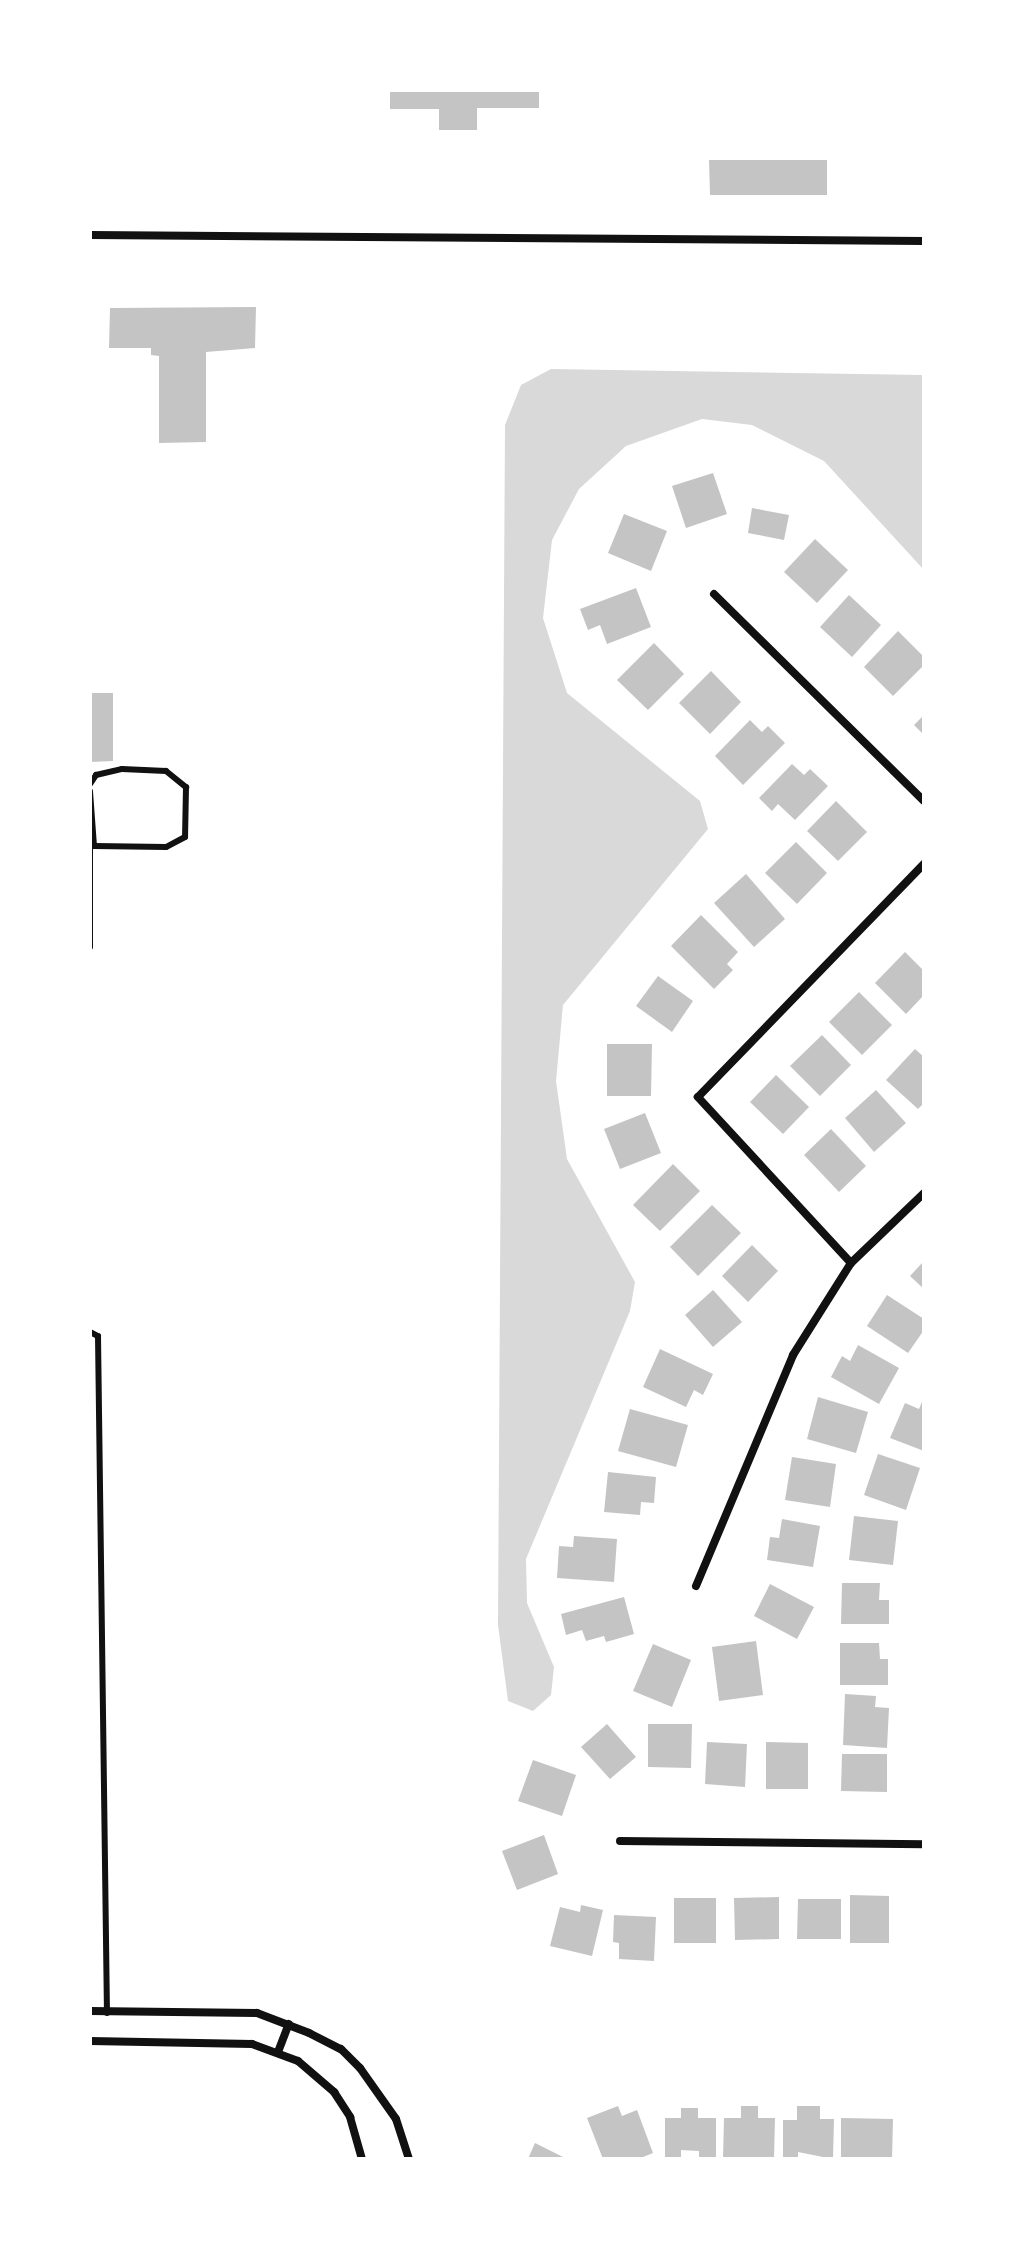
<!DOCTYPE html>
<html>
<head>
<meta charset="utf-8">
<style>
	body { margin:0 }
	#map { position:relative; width:1014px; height:2249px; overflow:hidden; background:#fff; font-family:Quicksand,sans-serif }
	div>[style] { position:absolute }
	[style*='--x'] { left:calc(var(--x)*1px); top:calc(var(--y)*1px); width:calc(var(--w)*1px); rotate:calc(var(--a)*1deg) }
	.water>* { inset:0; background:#d9d9d9 }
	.building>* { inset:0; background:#c4c4c4 }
	.service>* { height:6px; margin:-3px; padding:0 3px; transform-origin:3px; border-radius:3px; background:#111 }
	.minor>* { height:8px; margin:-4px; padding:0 4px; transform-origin:4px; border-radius:4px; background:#111 }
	span { translate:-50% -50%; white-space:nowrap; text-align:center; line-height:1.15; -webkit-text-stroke:6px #fff; paint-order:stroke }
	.frame { position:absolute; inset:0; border:92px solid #fff; pointer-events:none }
</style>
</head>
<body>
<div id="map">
	<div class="water">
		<div style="clip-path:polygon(551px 369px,924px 375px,924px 570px,824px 461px,752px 425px,702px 419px,626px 446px,579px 489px,552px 540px,543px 618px,567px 693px,700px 801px,708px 829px,563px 1005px,556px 1081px,567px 1159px,635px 1282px,630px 1311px,526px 1559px,527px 1603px,554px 1667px,551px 1695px,533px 1711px,508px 1701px,498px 1625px,505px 425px,521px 385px)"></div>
	</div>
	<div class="building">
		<div style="clip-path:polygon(390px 90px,539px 90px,539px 108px,477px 108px,477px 130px,439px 130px,439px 109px,390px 109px)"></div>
		<div style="clip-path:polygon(709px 160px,827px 160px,827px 195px,710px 195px)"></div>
		<div style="clip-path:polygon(256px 307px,255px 348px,206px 352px,206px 442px,159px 443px,159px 356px,151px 355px,151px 348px,109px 348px,110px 308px)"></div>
		<div style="clip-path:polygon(713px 473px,727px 514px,686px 528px,672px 486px)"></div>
		<div style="clip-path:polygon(752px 508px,789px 515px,784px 540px,748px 533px)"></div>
		<div style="clip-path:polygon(624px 514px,667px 531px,651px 571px,608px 553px)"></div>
		<div style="clip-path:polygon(815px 539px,848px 570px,817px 603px,784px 572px)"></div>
		<div style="clip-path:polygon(636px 588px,651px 627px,607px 644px,600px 625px,588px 630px,580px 609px)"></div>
		<div style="clip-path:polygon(849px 595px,881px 625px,852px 657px,820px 627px)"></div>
		<div style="clip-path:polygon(898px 631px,924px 657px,924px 665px,893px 696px,864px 667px)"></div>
		<div style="clip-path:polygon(654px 643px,684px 674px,648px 710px,617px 680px)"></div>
		<div style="clip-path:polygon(711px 671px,741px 702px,710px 734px,679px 703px)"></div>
		<div style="clip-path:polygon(92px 693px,113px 693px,113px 761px,90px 762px)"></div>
		<div style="clip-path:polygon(924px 715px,924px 735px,914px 725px)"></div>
		<div style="clip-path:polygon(750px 720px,762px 732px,768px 726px,785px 743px,743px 785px,715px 756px)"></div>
		<div style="clip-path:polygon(792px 764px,804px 775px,810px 769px,828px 786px,795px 820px,778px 804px,772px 811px,759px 798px)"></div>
		<div style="clip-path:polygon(836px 801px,867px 832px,838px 861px,807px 831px)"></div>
		<div style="clip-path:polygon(796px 842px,827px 873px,797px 904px,765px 873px)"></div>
		<div style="clip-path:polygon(746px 874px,785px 919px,754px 947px,714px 903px)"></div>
		<div style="clip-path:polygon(701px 915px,738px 952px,727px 964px,733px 970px,714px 989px,671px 946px)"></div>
		<div style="clip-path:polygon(905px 952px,924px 971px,924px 995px,906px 1014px,875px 983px)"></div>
		<div style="clip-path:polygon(658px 976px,693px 1001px,672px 1032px,636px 1006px)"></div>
		<div style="clip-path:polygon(859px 992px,892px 1025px,862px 1055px,829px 1022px)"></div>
		<div style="clip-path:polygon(822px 1035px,851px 1065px,820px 1096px,790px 1066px)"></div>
		<div style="clip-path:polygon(607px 1044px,652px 1044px,651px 1096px,607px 1096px)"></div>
		<div style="clip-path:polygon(915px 1049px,924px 1057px,924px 1103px,918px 1109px,886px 1080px)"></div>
		<div style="clip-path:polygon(776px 1075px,809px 1107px,783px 1134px,750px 1102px)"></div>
		<div style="clip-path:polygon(876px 1090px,906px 1123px,874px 1152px,845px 1118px)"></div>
		<div style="clip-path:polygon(645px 1113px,661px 1153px,620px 1169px,604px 1129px)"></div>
		<div style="clip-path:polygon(831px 1129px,866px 1166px,839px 1192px,804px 1155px)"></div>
		<div style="clip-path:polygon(673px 1164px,700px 1191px,660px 1231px,633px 1205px)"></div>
		<div style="clip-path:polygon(712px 1205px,741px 1233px,698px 1276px,670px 1247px)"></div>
		<div style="clip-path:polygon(752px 1245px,778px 1271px,748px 1302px,722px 1276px)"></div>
		<div style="clip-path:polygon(924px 1261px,924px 1289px,910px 1276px)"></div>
		<div style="clip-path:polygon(713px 1290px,742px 1322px,713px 1347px,685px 1315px)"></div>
		<div style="clip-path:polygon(887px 1295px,924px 1319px,924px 1330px,908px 1353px,867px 1326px)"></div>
		<div style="clip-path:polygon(858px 1345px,899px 1368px,879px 1404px,831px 1377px,842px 1356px,850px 1361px)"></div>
		<div style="clip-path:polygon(660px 1349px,713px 1374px,703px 1395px,694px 1390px,686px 1407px,643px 1387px)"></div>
		<div style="clip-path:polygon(818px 1397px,868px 1412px,856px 1453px,807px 1439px)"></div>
		<div style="clip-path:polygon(924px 1397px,924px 1451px,890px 1438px,905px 1403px,919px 1409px)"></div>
		<div style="clip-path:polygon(630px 1409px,688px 1425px,676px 1467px,618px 1451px)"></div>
		<div style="clip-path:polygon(878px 1454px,920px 1468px,906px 1510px,864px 1495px)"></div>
		<div style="clip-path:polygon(792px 1457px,836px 1464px,830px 1507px,785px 1500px)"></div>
		<div style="clip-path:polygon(608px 1472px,656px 1477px,654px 1503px,641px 1502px,640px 1515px,604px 1512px)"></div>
		<div style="clip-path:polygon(854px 1516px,898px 1521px,893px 1565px,849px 1560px)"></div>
		<div style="clip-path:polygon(782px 1519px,820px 1526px,813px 1567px,767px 1560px,770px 1537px,779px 1538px)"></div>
		<div style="clip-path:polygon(574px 1536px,617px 1539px,614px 1582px,557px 1578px,559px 1546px,573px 1547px)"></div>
		<div style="clip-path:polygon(842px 1583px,880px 1583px,879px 1600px,889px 1600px,889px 1624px,841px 1624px)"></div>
		<div style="clip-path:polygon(770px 1584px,814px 1607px,797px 1639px,754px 1616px)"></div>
		<div style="clip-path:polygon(624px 1597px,634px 1634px,606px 1642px,604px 1636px,586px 1641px,582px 1630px,566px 1635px,561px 1614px)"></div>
		<div style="clip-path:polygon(756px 1641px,763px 1695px,719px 1701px,712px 1647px)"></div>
		<div style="clip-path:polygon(840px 1643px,879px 1643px,880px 1659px,888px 1659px,888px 1685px,840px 1685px)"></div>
		<div style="clip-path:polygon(653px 1644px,691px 1660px,672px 1707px,633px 1691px)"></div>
		<div style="clip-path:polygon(845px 1694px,876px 1696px,875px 1707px,889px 1708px,887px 1748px,843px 1745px)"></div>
		<div style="clip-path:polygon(607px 1724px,636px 1757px,610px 1779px,581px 1747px)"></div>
		<div style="clip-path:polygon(648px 1724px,692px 1724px,691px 1768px,648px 1767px)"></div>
		<div style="clip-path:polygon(707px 1742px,747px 1744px,745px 1787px,705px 1784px)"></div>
		<div style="clip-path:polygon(766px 1742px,808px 1743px,808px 1789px,766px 1789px)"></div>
		<div style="clip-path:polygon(842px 1754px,887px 1754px,887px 1792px,841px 1791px)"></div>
		<div style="clip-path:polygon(533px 1760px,576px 1775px,562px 1816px,518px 1801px)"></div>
		<div style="clip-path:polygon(544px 1835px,558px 1874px,517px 1890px,502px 1851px)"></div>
		<div style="clip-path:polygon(850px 1895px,889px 1896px,889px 1943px,850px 1943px)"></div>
		<div style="clip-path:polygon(779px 1897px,779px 1939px,735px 1940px,734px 1898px)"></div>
		<div style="clip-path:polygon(674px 1898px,716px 1898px,716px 1943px,674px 1943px)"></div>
		<div style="clip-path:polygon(798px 1899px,841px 1899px,841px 1939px,797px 1939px)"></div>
		<div style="clip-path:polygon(581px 1905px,603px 1910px,592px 1956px,550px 1946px,560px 1907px,580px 1912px)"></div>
		<div style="clip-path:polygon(614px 1915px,656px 1917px,654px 1961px,619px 1959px,619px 1943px,613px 1942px)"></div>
		<div style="clip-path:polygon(618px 2106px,622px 2116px,637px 2110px,653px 2153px,638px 2159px,603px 2159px,587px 2118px)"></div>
		<div style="clip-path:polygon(741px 2106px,758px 2106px,758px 2118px,775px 2118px,774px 2159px,723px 2159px,724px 2118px,741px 2118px)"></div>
		<div style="clip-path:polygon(797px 2106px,820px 2106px,820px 2119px,834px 2119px,833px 2159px,798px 2152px,798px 2159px,783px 2159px,783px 2120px,797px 2120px)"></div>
		<div style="clip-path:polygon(681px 2108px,698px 2108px,698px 2118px,716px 2118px,716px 2159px,699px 2159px,699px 2151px,681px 2150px,681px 2159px,665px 2159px,665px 2118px,681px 2118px)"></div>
		<div style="clip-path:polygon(841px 2118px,893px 2119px,892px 2159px,841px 2159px)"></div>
		<div style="clip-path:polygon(535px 2143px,567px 2159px,528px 2159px)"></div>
	</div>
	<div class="service">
		<div style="--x:90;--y:784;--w:11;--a:-56"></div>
		<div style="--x:96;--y:775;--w:27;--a:-13"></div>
		<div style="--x:122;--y:769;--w:44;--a:2.6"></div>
		<div style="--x:166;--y:771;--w:26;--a:39"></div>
		<div style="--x:186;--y:787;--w:50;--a:91.1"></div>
		<div style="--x:185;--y:837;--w:21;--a:152"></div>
		<div style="--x:166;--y:847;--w:72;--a:-179.2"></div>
		<div style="--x:94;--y:846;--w:55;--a:-94.2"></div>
		<div style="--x:90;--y:846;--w:101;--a:90"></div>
		<div style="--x:90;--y:1332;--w:9;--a:27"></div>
		<div style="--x:98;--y:1336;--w:677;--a:89.24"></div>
	</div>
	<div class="minor">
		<div style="--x:90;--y:235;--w:834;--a:0.41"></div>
		<div style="--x:714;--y:594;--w:295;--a:44.6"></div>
		<div style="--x:851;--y:1263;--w:226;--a:-132.7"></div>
		<div style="--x:698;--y:1097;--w:325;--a:-45.9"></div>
		<div style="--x:696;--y:1586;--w:251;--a:-67.2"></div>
		<div style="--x:793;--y:1355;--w:109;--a:-57.8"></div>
		<div style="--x:851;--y:1263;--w:101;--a:-43.8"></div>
		<div style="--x:620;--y:1841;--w:304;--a:0.6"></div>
		<div style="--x:90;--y:2011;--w:167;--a:0.7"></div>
		<div style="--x:257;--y:2013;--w:56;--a:21"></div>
		<div style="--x:309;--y:2033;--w:36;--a:27"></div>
		<div style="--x:341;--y:2049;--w:27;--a:45"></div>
		<div style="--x:360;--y:2068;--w:62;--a:54.8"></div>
		<div style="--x:396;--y:2119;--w:42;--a:72"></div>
		<div style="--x:90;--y:2041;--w:162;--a:1.1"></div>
		<div style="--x:252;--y:2044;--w:49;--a:20.3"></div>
		<div style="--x:298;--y:2061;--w:48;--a:40.7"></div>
		<div style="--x:334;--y:2092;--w:30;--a:57"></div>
		<div style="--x:350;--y:2117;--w:44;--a:74.1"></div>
		<div style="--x:278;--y:2052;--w:30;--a:-69"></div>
	</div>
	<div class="frame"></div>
</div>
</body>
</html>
